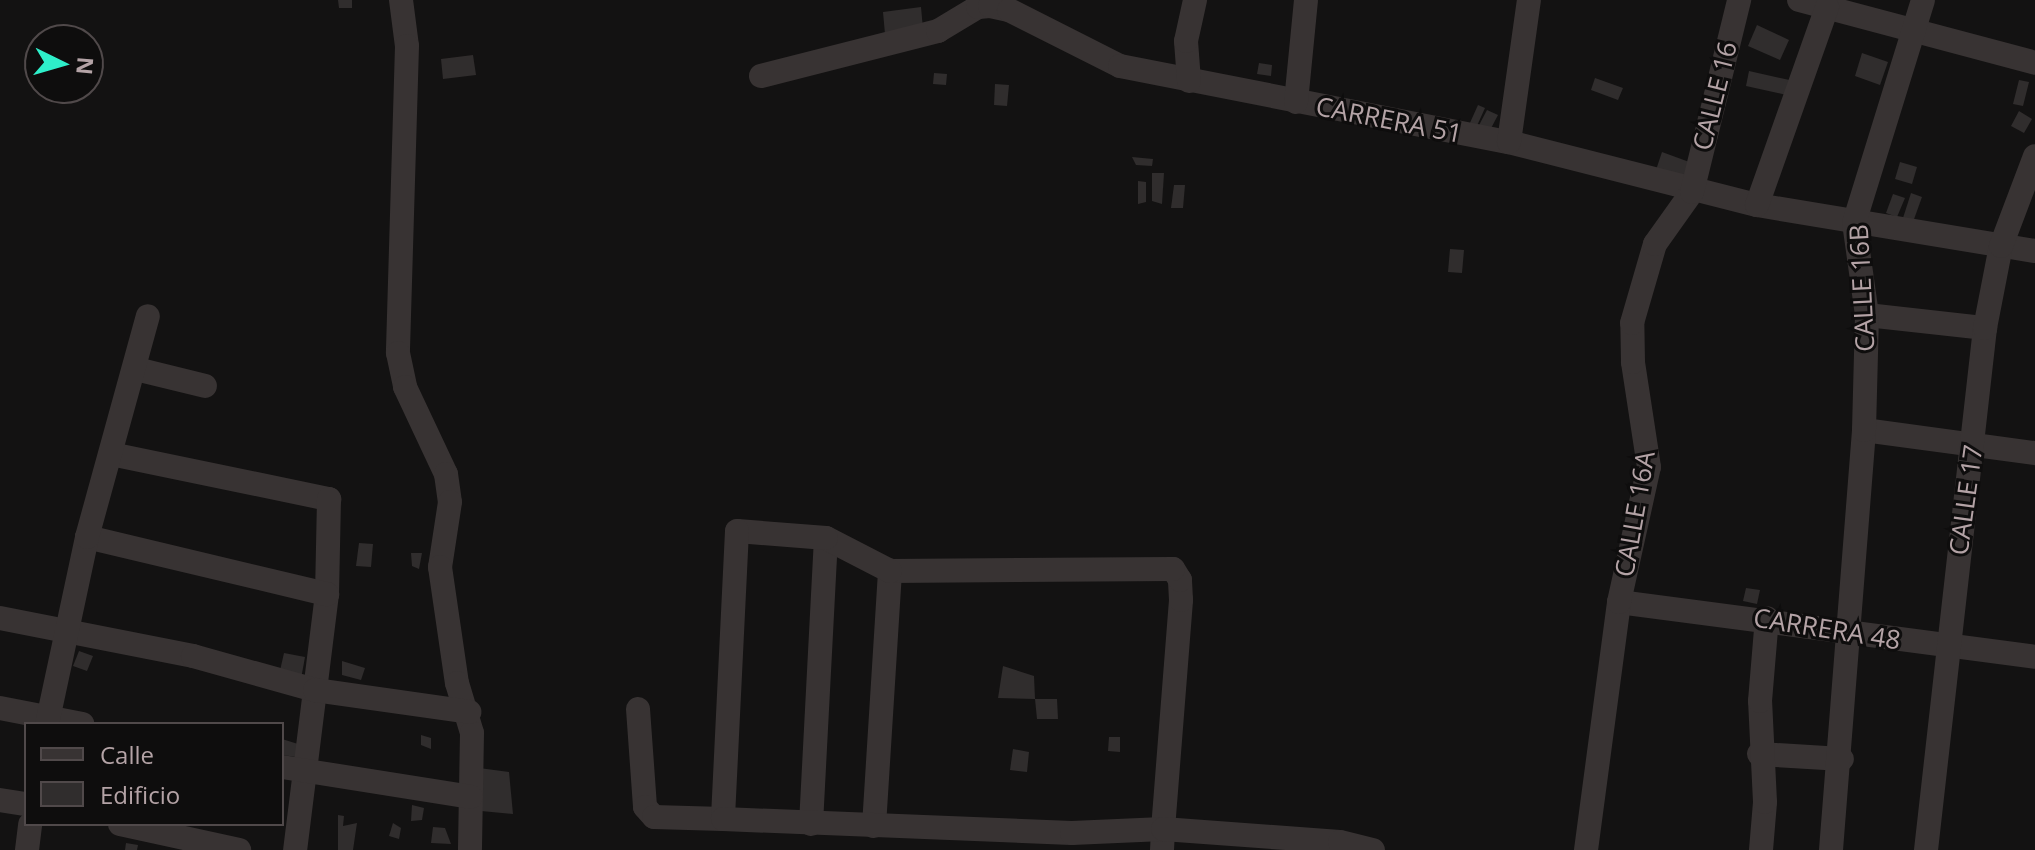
<!DOCTYPE html>
<html>
<head>
<meta charset="utf-8">
<style>
	body { margin:0 }
	#map { position:relative; width:2035px; height:850px; overflow:hidden; background:#131212; font-family:"Open Sans",sans-serif }
	div>[style] { position:absolute }
	[style*='--x'] { left:calc(var(--x)*1px); top:calc(var(--y)*1px); width:calc(var(--w)*1px); rotate:calc(var(--a)*1deg) }
	.building>* { inset:0; background:#302d2d }
	.minor>* { height:24px; margin:-12px; padding:0 12px; transform-origin:12px; border-radius:12px; background:#383333 }
	span { translate:-50% -50%; white-space:nowrap; text-align:center; line-height:1.15; -webkit-text-stroke:6px #0e0d0d; paint-order:stroke }
	.street-label { font-size:26px; color:#b4a3a6 }
	.legend { position:absolute; left:24px; top:722px; width:260px; height:104px; box-sizing:border-box; background:#0e0d0d; border:2px solid #50494a; margin:0; padding:10px 14px; list-style:none; font-size:24px; color:#b4a3a6 }
	.legend li { display:flex; align-items:center; gap:16px; height:40px }
	.legend b { width:40px; border:2px solid #50494a }
	.north { position:absolute; left:24px; top:24px; width:80px; height:80px; box-sizing:border-box; background:#0e0d0d; border:2px solid #50494a; border-radius:50%; rotate:95deg; font-size:22px; font-weight:700; line-height:32px; text-align:center; color:#b4a3a6 }
	.north::after { content:''; display:block; margin:auto; width:28px; height:36px; background:#2eefca; clip-path:polygon(50% 0,100% 100%,50% 72%,0 100%) }
</style>
</head>
<body>
<div id="map">
	<div class="building">
		<div style="clip-path:polygon(338px 0,352px 0,352px 8px,339px 8px)"></div>
		<div style="clip-path:polygon(921px 7px,923px 29px,885px 34px,883px 12px)"></div>
		<div style="clip-path:polygon(1757px 25px,1789px 40px,1780px 60px,1748px 46px)"></div>
		<div style="clip-path:polygon(1862px 53px,1888px 62px,1880px 85px,1855px 76px)"></div>
		<div style="clip-path:polygon(473px 55px,476px 75px,443px 79px,441px 59px)"></div>
		<div style="clip-path:polygon(1259px 63px,1272px 65px,1271px 76px,1257px 74px)"></div>
		<div style="clip-path:polygon(1749px 71px,1794px 81px,1791px 96px,1746px 86px)"></div>
		<div style="clip-path:polygon(934px 73px,947px 74px,946px 85px,933px 84px)"></div>
		<div style="clip-path:polygon(1595px 78px,1623px 88px,1618px 100px,1591px 90px)"></div>
		<div style="clip-path:polygon(2019px 80px,2029px 82px,2023px 106px,2013px 104px)"></div>
		<div style="clip-path:polygon(995px 84px,1009px 85px,1007px 106px,994px 105px)"></div>
		<div style="clip-path:polygon(1478px 105px,1485px 108px,1476px 128px,1469px 125px)"></div>
		<div style="clip-path:polygon(1487px 110px,1498px 115px,1488px 134px,1477px 129px)"></div>
		<div style="clip-path:polygon(2019px 111px,2032px 119px,2024px 133px,2011px 126px)"></div>
		<div style="clip-path:polygon(1662px 152px,1692px 163px,1684px 187px,1654px 176px)"></div>
		<div style="clip-path:polygon(1132px 157px,1153px 159px,1152px 166px,1136px 165px)"></div>
		<div style="clip-path:polygon(1900px 162px,1917px 167px,1912px 184px,1895px 179px)"></div>
		<div style="clip-path:polygon(1152px 173px,1164px 173px,1162px 204px,1152px 201px)"></div>
		<div style="clip-path:polygon(1138px 181px,1146px 182px,1146px 202px,1138px 204px)"></div>
		<div style="clip-path:polygon(1174px 185px,1185px 185px,1183px 208px,1171px 208px)"></div>
		<div style="clip-path:polygon(1911px 193px,1922px 197px,1913px 222px,1903px 218px)"></div>
		<div style="clip-path:polygon(1893px 194px,1905px 198px,1897px 217px,1886px 213px)"></div>
		<div style="clip-path:polygon(1450px 249px,1464px 250px,1462px 273px,1448px 272px)"></div>
		<div style="clip-path:polygon(359px 543px,373px 544px,371px 567px,356px 566px)"></div>
		<div style="clip-path:polygon(411px 553px,422px 553px,419px 569px,412px 566px)"></div>
		<div style="clip-path:polygon(1746px 588px,1760px 590px,1757px 604px,1743px 601px)"></div>
		<div style="clip-path:polygon(79px 651px,93px 656px,87px 671px,73px 666px)"></div>
		<div style="clip-path:polygon(284px 653px,305px 657px,301px 679px,279px 675px)"></div>
		<div style="clip-path:polygon(342px 661px,365px 668px,361px 680px,342px 675px)"></div>
		<div style="clip-path:polygon(1003px 666px,1034px 676px,1035px 699px,998px 698px)"></div>
		<div style="clip-path:polygon(1035px 699px,1057px 699px,1058px 719px,1037px 719px)"></div>
		<div style="clip-path:polygon(421px 735px,431px 738px,431px 749px,421px 745px)"></div>
		<div style="clip-path:polygon(1109px 737px,1120px 737px,1120px 752px,1108px 751px)"></div>
		<div style="clip-path:polygon(282px 739px,298px 744px,296px 757px,282px 755px)"></div>
		<div style="clip-path:polygon(1013px 749px,1029px 752px,1027px 772px,1010px 770px)"></div>
		<div style="clip-path:polygon(479px 768px,509px 772px,513px 814px,481px 811px)"></div>
		<div style="clip-path:polygon(412px 805px,424px 808px,422px 820px,411px 821px)"></div>
		<div style="clip-path:polygon(338px 815px,344px 816px,343px 826px,357px 823px,353px 850px,338px 850px)"></div>
		<div style="clip-path:polygon(393px 823px,401px 828px,399px 839px,389px 836px)"></div>
		<div style="clip-path:polygon(433px 827px,445px 828px,451px 844px,431px 843px)"></div>
		<div style="clip-path:polygon(126px 843px,138px 845px,137px 850px,125px 850px)"></div>
	</div>
	<div class="minor">
		<div style="--x:401;--y:0;--w:46;--a:82.6"></div>
		<div style="--x:407;--y:46;--w:307;--a:91.7"></div>
		<div style="--x:398;--y:353;--w:35;--a:78"></div>
		<div style="--x:405;--y:387;--w:96;--a:64.8"></div>
		<div style="--x:446;--y:474;--w:28;--a:82"></div>
		<div style="--x:450;--y:502;--w:66;--a:98.7"></div>
		<div style="--x:440;--y:567;--w:117;--a:81.7"></div>
		<div style="--x:457;--y:683;--w:52;--a:73.3"></div>
		<div style="--x:472;--y:733;--w:117;--a:91"></div>
		<div style="--x:1799;--y:0;--w:244;--a:14.9"></div>
		<div style="--x:761;--y:76;--w:183;--a:-14.3"></div>
		<div style="--x:938;--y:31;--w:47;--a:-31"></div>
		<div style="--x:978;--y:7;--w:12;--a:-5"></div>
		<div style="--x:990;--y:6;--w:19;--a:12"></div>
		<div style="--x:1009;--y:10;--w:124;--a:26.8"></div>
		<div style="--x:1120;--y:66;--w:396;--a:11.1"></div>
		<div style="--x:1509;--y:142;--w:256;--a:14.3"></div>
		<div style="--x:1757;--y:205;--w:282;--a:9.4"></div>
		<div style="--x:1189;--y:81;--w:40;--a:-94.3"></div>
		<div style="--x:1186;--y:41;--w:42;--a:-77.6"></div>
		<div style="--x:1296;--y:102;--w:102;--a:-84.4"></div>
		<div style="--x:1509;--y:142;--w:143;--a:-82"></div>
		<div style="--x:1757;--y:205;--w:210;--a:-70.5"></div>
		<div style="--x:1867;--y:315;--w:119;--a:6.3"></div>
		<div style="--x:136;--y:369;--w:71;--a:13.8"></div>
		<div style="--x:1864;--y:430;--w:173;--a:7.7"></div>
		<div style="--x:111;--y:454;--w:223;--a:11.7"></div>
		<div style="--x:329;--y:499;--w:95;--a:91.2"></div>
		<div style="--x:327;--y:594;--w:258;--a:97.1"></div>
		<div style="--x:87;--y:537;--w:247;--a:13.4"></div>
		<div style="--x:1619;--y:602;--w:420;--a:7.5"></div>
		<div style="--x:0;--y:618;--w:197;--a:11.1"></div>
		<div style="--x:193;--y:656;--w:127;--a:15.6"></div>
		<div style="--x:315;--y:690;--w:156;--a:8.1"></div>
		<div style="--x:0;--y:708;--w:84;--a:11"></div>
		<div style="--x:638;--y:709;--w:98;--a:85.9"></div>
		<div style="--x:645;--y:807;--w:13;--a:48"></div>
		<div style="--x:654;--y:817;--w:69;--a:1.7"></div>
		<div style="--x:47;--y:724;--w:191;--a:-77.9"></div>
		<div style="--x:87;--y:537;--w:229;--a:-74.6"></div>
		<div style="--x:1759;--y:754;--w:83;--a:3.4"></div>
		<div style="--x:282;--y:767;--w:191;--a:9"></div>
		<div style="--x:0;--y:800;--w:26;--a:9"></div>
		<div style="--x:120;--y:824;--w:122;--a:12.3"></div>
		<div style="--x:811;--y:824;--w:286;--a:-87"></div>
		<div style="--x:874;--y:826;--w:256;--a:-86.4"></div>
		<div style="--x:27;--y:850;--w:26;--a:-83"></div>
		<div style="--x:1162;--y:850;--w:21;--a:-87"></div>
		<div style="--x:1163;--y:829;--w:230;--a:-85.5"></div>
		<div style="--x:1181;--y:600;--w:20;--a:-93"></div>
		<div style="--x:1180;--y:580;--w:13;--a:-122"></div>
		<div style="--x:1173;--y:569;--w:283;--a:179.6"></div>
		<div style="--x:890;--y:571;--w:72;--a:-152.7"></div>
		<div style="--x:826;--y:538;--w:89;--a:-175.5"></div>
		<div style="--x:737;--y:531;--w:288;--a:92.8"></div>
		<div style="--x:723;--y:819;--w:349;--a:2.3"></div>
		<div style="--x:1072;--y:833;--w:91;--a:-2.5"></div>
		<div style="--x:1163;--y:829;--w:177;--a:4.2"></div>
		<div style="--x:1340;--y:842;--w:34;--a:14"></div>
		<div style="--x:1586;--y:850;--w:250;--a:-82.4"></div>
		<div style="--x:1619;--y:602;--w:138;--a:-77.5"></div>
		<div style="--x:1649;--y:467;--w:106;--a:-98.7"></div>
		<div style="--x:1633;--y:362;--w:39;--a:-91"></div>
		<div style="--x:1632;--y:323;--w:82;--a:-73.8"></div>
		<div style="--x:1655;--y:244;--w:64;--a:-54.6"></div>
		<div style="--x:1692;--y:192;--w:198;--a:-76.2"></div>
		<div style="--x:1761;--y:850;--w:48;--a:-85.2"></div>
		<div style="--x:1765;--y:802;--w:101;--a:-92.8"></div>
		<div style="--x:1760;--y:701;--w:83;--a:-85.2"></div>
		<div style="--x:1831;--y:850;--w:421;--a:-85.5"></div>
		<div style="--x:1864;--y:430;--w:115;--a:-88.5"></div>
		<div style="--x:1867;--y:315;--w:93;--a:-98"></div>
		<div style="--x:1854;--y:223;--w:233;--a:-72.8"></div>
		<div style="--x:1926;--y:850;--w:525;--a:-83.55"></div>
		<div style="--x:1985;--y:328;--w:84;--a:-79"></div>
		<div style="--x:2001;--y:246;--w:96;--a:-69.3"></div>
	</div>
	<div class="street-label">
		<span style="left:1715px;top:96px;rotate:-76deg">CALLE 16</span>
		<span style="left:1389px;top:120px;rotate:11deg">CARRERA 51</span>
		<span style="left:1862px;top:288px;rotate:-93deg">CALLE 16B</span>
		<span style="left:1966px;top:500px;rotate:-82deg">CALLE 17</span>
		<span style="left:1635px;top:514px;rotate:-80deg">CALLE 16A</span>
		<span style="left:1827px;top:629px;rotate:9deg">CARRERA 48</span>
	</div>
	<ul class="legend">
	<li><b style="height:10px;background:#383333"></b>Calle</li>
	<li><b style="height:22px;background:#302d2d"></b>Edificio</li>
	</ul>
	<div class="north">N</div>
</div>
</body>
</html>
